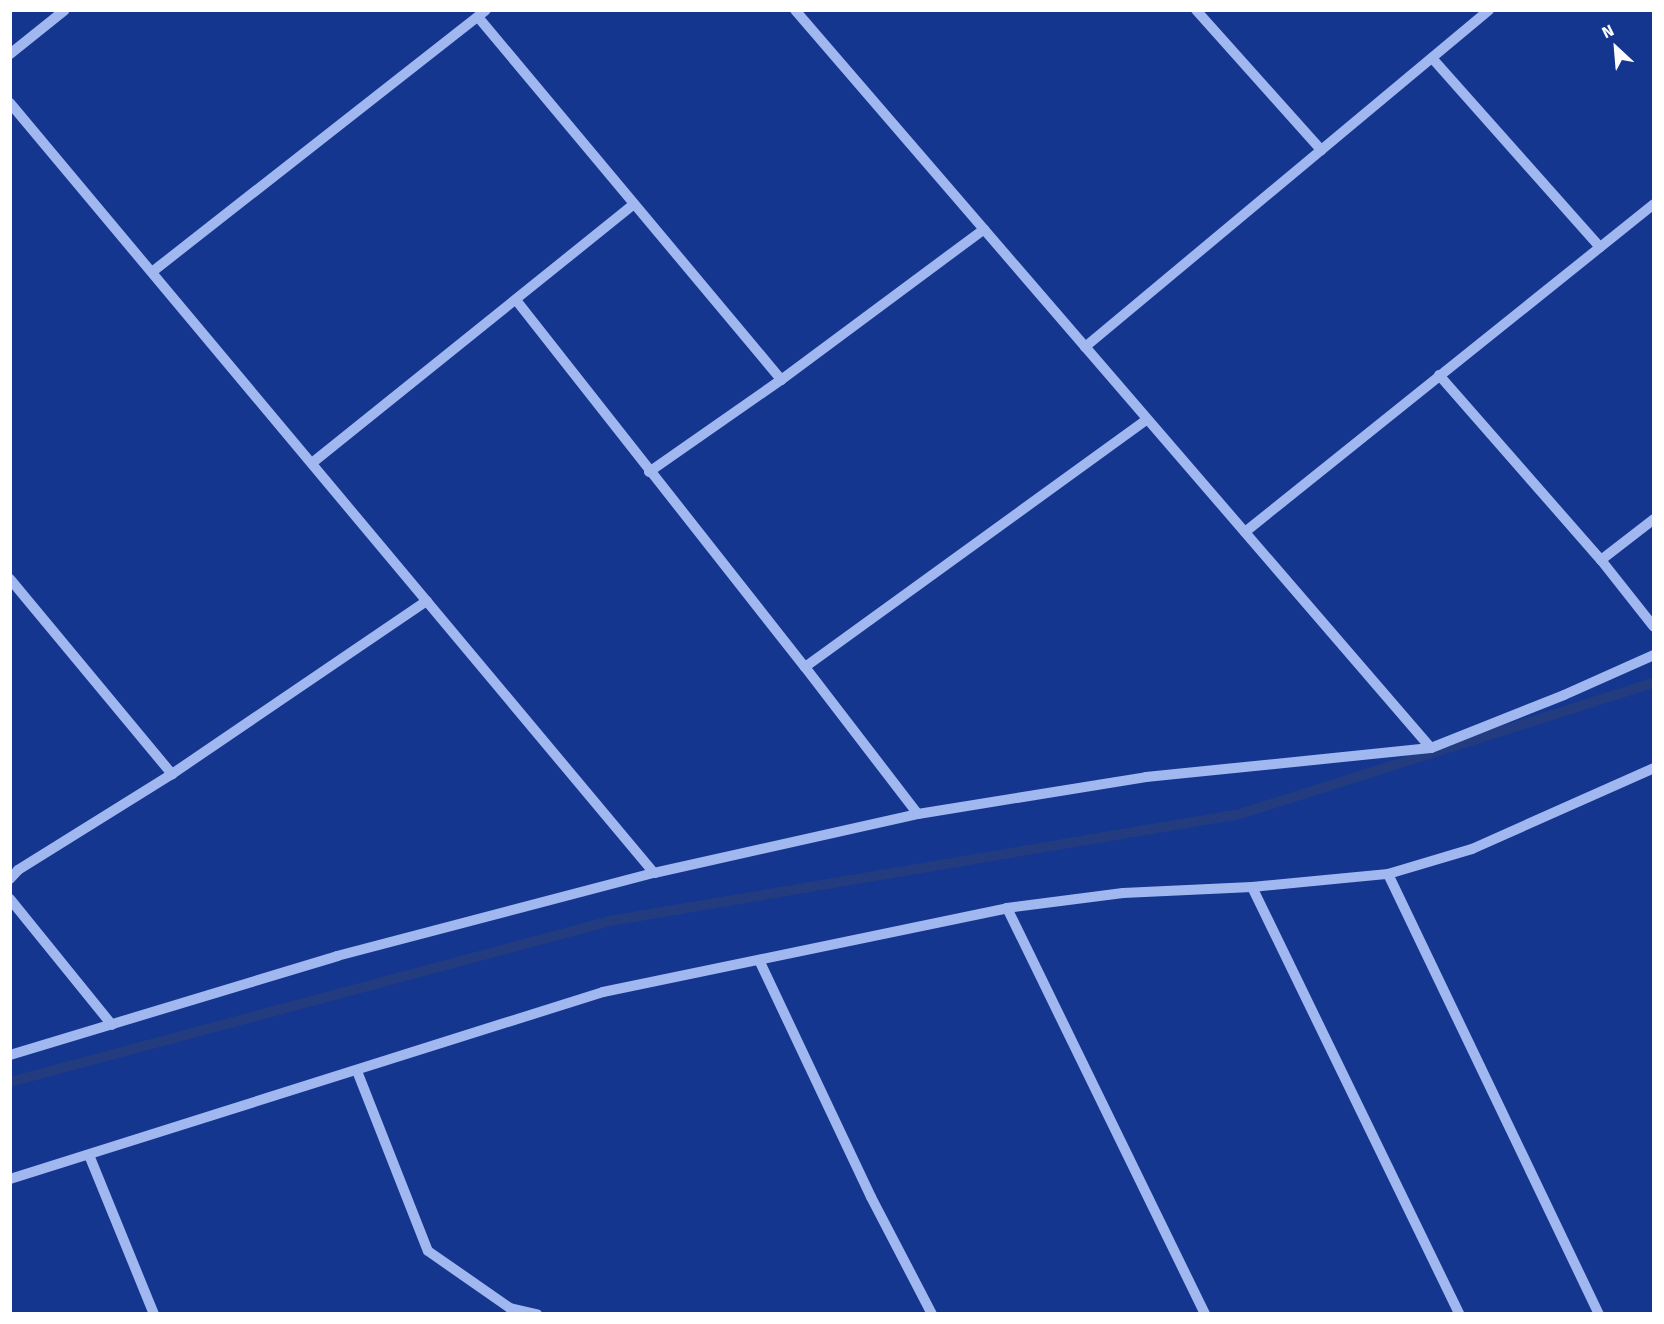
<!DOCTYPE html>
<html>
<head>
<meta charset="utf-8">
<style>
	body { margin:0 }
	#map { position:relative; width:1664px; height:1324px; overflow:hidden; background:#15368f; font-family:"Fira Sans",sans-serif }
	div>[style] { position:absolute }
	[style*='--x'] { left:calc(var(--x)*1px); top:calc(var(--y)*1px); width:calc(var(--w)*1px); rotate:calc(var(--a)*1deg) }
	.stream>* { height:10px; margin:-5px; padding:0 5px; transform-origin:5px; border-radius:5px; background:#233c7f }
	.minor>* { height:10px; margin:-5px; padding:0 5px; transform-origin:5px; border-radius:5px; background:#a1b7f0 }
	span { translate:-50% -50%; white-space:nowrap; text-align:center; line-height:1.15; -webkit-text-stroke:4.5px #15368f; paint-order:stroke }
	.frame { position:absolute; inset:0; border:12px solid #fff; pointer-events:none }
	.north { position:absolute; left:1586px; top:18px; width:60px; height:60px; -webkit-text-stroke:4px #15368f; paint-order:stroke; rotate:334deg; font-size:16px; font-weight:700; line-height:24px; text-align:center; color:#fff }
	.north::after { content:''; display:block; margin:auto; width:21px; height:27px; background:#fff; clip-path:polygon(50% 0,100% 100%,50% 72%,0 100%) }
</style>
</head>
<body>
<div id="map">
	<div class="stream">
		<div style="--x:10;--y:1082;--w:621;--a:-15.02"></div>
		<div style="--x:610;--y:921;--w:639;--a:-9.64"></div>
		<div style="--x:1240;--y:814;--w:434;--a:-17.6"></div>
	</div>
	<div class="minor">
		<div style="--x:795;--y:10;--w:974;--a:49.25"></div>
		<div style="--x:1196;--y:10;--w:188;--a:48.2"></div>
		<div style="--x:478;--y:17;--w:473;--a:50.1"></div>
		<div style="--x:10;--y:54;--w:70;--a:-38.7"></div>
		<div style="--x:1432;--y:58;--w:253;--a:48.4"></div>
		<div style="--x:10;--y:103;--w:1004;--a:50.09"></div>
		<div style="--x:152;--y:272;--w:424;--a:-38.1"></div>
		<div style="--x:516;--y:300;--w:467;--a:51.8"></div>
		<div style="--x:805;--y:667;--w:185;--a:52.5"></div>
		<div style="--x:1085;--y:347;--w:526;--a:-39.83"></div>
		<div style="--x:1439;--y:375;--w:246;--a:48.8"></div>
		<div style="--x:1601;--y:560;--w:85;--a:51.7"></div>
		<div style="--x:312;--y:463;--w:413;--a:-38.8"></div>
		<div style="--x:649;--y:472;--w:161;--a:-34.9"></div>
		<div style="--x:781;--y:380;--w:253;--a:-36.6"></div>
		<div style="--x:1245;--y:532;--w:524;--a:-38.73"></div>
		<div style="--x:1601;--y:560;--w:67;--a:-37.7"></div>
		<div style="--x:10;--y:579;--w:254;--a:50.3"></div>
		<div style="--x:805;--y:667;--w:422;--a:-35.9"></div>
		<div style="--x:1388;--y:874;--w:488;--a:64.4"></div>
		<div style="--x:10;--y:879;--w:12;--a:-48"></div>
		<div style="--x:18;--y:870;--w:181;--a:-31.9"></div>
		<div style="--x:172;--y:774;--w:308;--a:-34.2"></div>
		<div style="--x:1252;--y:887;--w:475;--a:64.1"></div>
		<div style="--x:10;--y:899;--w:162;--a:51"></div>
		<div style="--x:1007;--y:908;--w:452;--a:64"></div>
		<div style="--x:759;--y:960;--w:262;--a:64.7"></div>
		<div style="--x:871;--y:1197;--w:132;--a:62.5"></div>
		<div style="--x:10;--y:1055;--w:342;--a:-16.8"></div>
		<div style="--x:337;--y:956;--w:328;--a:-14.7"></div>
		<div style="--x:654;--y:873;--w:271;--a:-12.6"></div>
		<div style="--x:918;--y:814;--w:231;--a:-9.2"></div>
		<div style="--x:1146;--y:777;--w:286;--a:-5.8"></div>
		<div style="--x:1431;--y:748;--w:143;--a:-21.7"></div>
		<div style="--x:1564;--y:695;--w:98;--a:-24"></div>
		<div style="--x:357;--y:1071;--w:193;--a:68.5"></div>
		<div style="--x:428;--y:1251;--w:100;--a:34.8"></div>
		<div style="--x:510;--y:1308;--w:28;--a:13"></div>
		<div style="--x:89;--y:1155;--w:172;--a:67.8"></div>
		<div style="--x:10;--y:1179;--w:622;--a:-17.5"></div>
		<div style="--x:603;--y:992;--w:413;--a:-11.7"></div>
		<div style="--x:1007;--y:908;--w:117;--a:-7.4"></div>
		<div style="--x:1123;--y:893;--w:129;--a:-2.7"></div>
		<div style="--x:1252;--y:887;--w:137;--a:-5.5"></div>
		<div style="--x:1388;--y:874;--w:88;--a:-16.6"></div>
		<div style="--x:1472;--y:849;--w:199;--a:-24"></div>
	</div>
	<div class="frame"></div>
	<div class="north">N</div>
</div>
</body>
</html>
